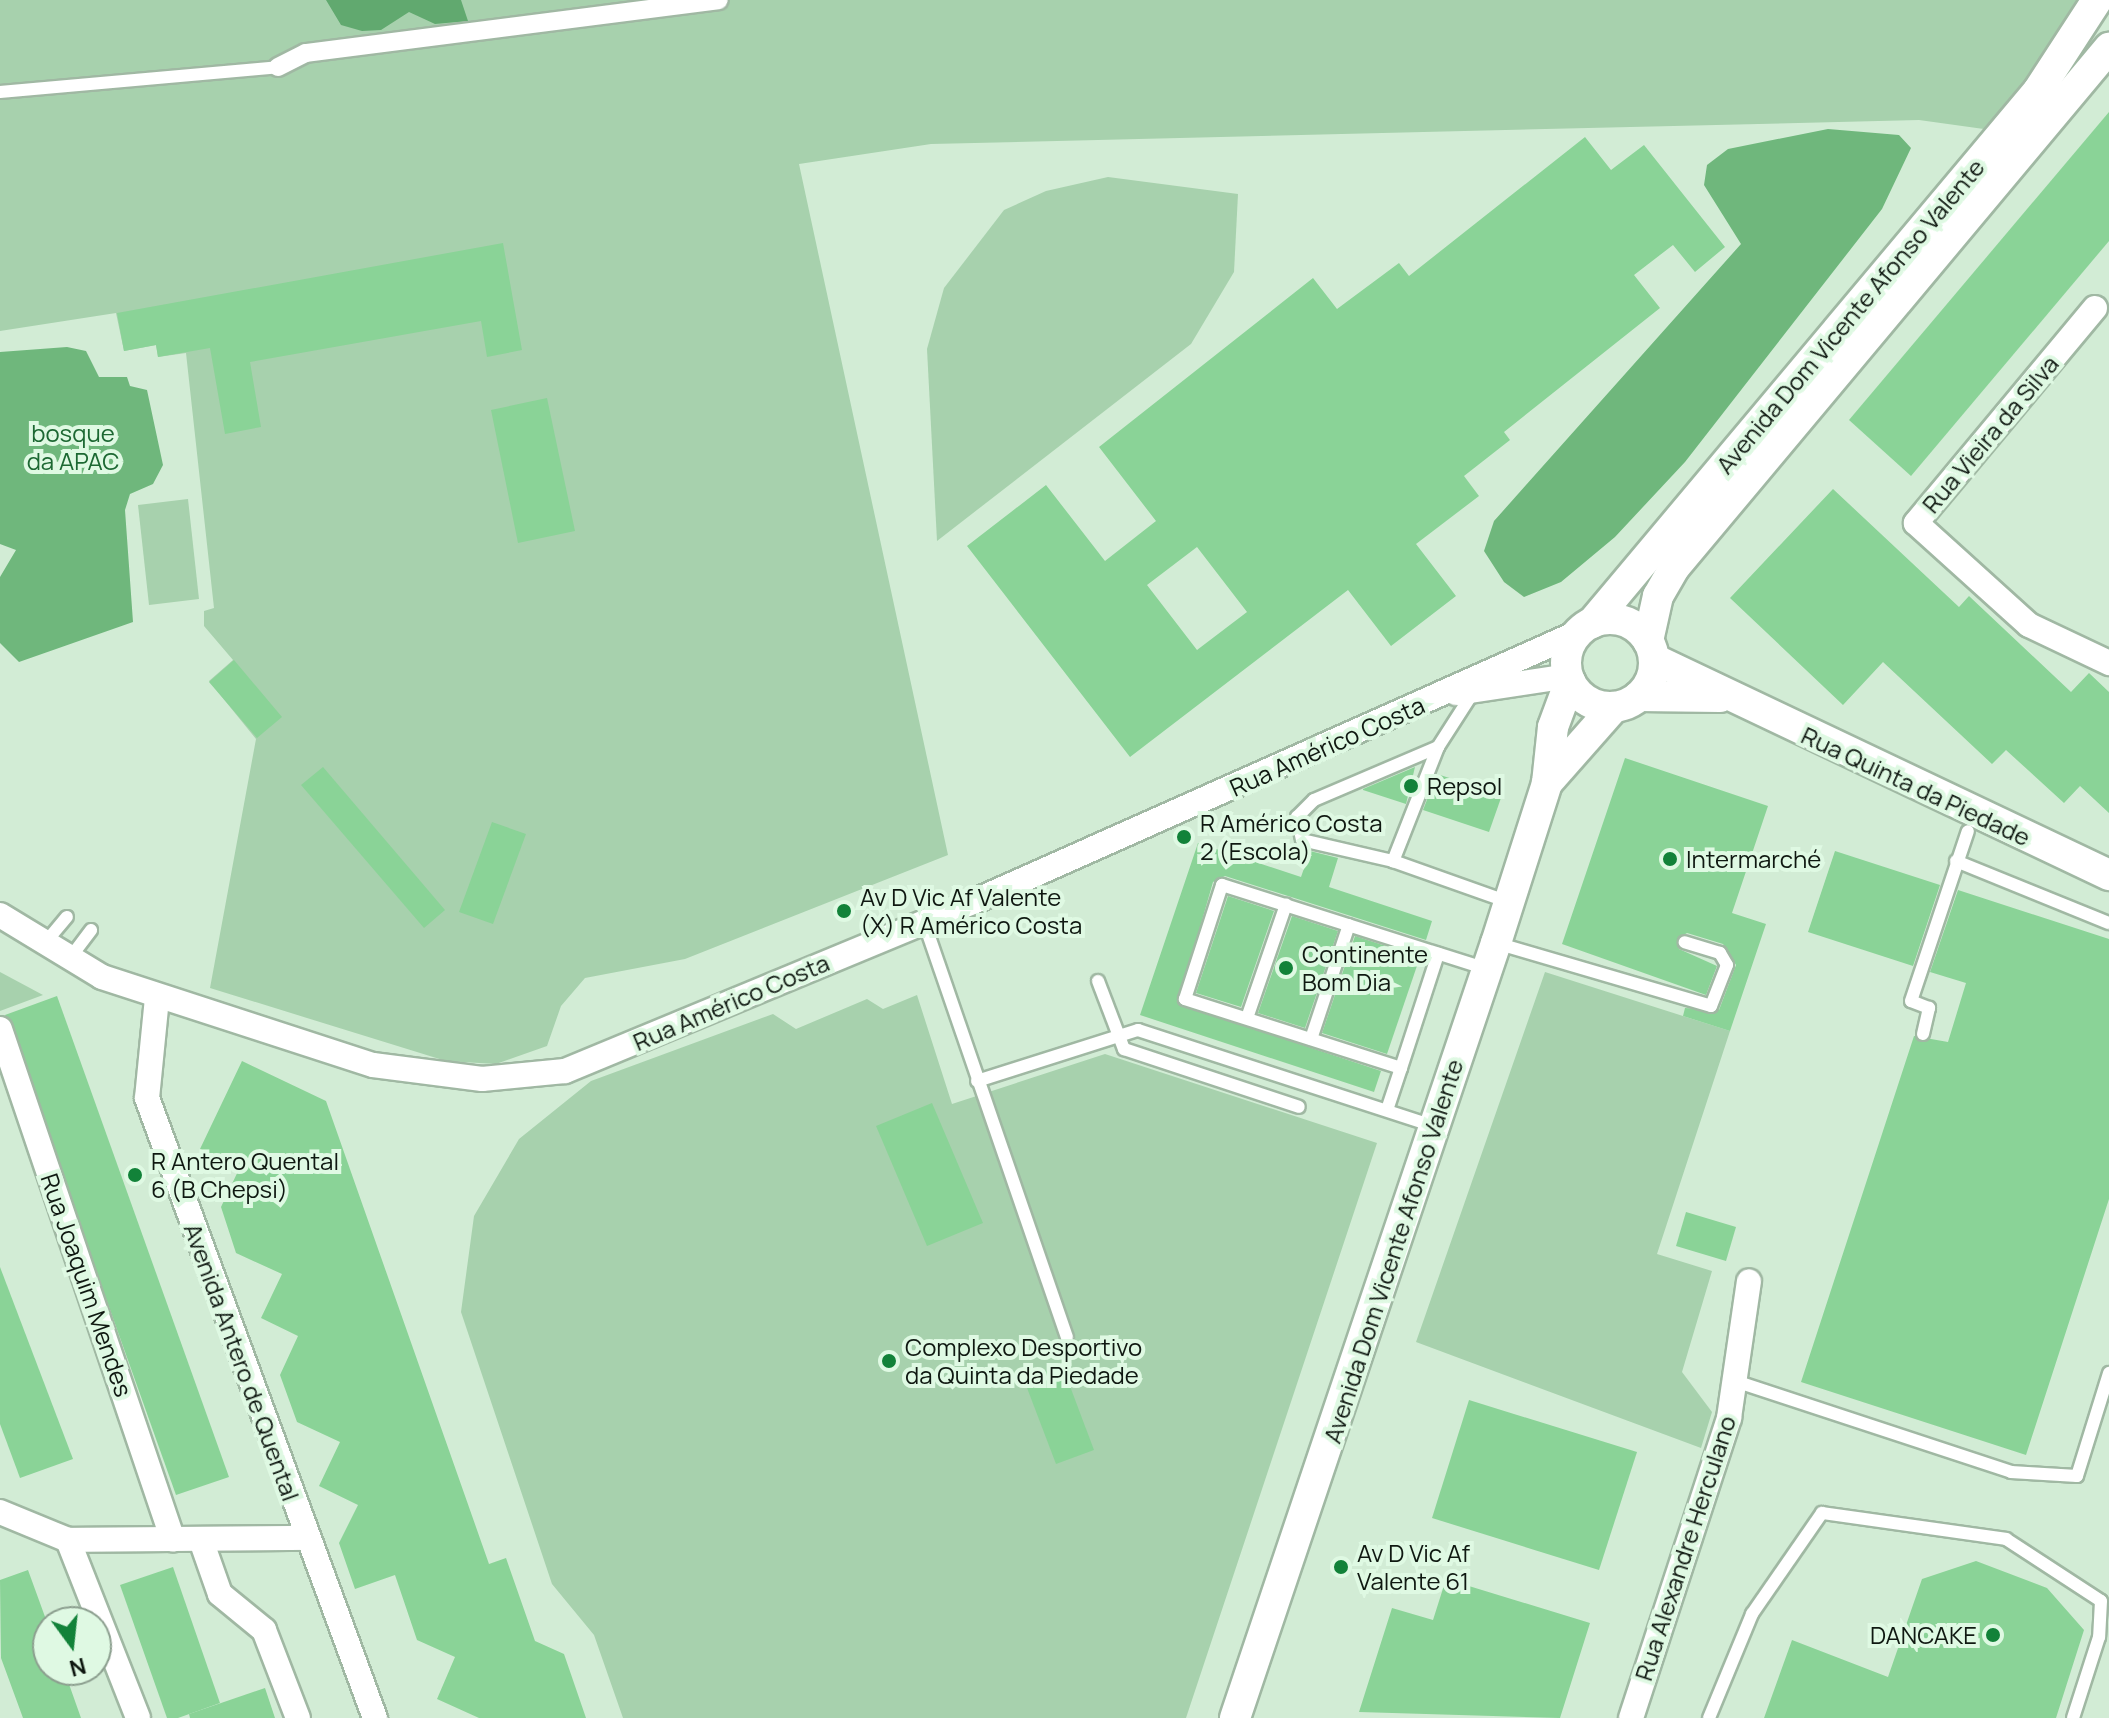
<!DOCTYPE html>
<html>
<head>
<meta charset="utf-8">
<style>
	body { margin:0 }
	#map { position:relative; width:2109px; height:1718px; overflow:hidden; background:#d2ecd5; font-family:Manrope,sans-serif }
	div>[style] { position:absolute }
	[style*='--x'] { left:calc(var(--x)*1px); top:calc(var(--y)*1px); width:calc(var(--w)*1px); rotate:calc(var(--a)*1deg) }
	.green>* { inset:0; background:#a7d1ad }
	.forest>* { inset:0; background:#6fb77c }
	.water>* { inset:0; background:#61a96f }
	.building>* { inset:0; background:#8ad397 }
	.roads { filter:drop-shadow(2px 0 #a0b8a3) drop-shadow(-2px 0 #a0b8a3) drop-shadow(0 2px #a0b8a3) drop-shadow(0 -2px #a0b8a3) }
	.service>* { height:12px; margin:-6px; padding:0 6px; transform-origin:6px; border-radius:6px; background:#fff }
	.pedestrian>* { height:18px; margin:-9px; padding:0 9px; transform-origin:9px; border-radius:9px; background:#fff }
	.minor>* { height:24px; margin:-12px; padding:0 12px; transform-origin:12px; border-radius:12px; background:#fff }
	.tertiary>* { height:30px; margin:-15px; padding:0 15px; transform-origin:15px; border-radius:15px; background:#fff }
	.tertiary>.ring { margin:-15px; padding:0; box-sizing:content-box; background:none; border:30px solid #fff; border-radius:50% }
	.dots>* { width:22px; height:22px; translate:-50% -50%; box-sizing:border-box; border:4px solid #dff9e3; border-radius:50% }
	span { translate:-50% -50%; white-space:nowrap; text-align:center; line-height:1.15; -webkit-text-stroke:8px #dff9e3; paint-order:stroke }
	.street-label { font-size:24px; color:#0f1811 }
	.park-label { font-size:24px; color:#1c6832 }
	.poi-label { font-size:24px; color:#0f1811 }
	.left { translate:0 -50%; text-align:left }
	.right { translate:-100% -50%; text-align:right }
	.north { position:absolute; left:32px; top:1606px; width:80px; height:80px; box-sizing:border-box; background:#dff9e3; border:2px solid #8c9f8f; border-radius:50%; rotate:165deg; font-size:22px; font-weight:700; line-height:32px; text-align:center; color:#0f1811 }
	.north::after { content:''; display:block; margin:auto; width:28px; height:36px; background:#128239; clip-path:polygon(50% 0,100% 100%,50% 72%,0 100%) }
</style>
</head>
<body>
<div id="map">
	<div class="green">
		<div style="clip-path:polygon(0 0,2081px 0,1991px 130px,1919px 120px,931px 144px,799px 164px,948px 855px,685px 959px,585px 978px,561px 1006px,547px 1046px,496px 1064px,446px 1061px,210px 988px,256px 739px,209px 681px,233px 660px,204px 626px,204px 611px,214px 608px,186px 353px,158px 357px,156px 345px,124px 351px,116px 313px,0 331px)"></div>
		<div style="clip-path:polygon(1108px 177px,1238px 194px,1234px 272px,1191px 344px,937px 541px,927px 349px,944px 288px,1004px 210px,1046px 191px)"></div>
		<div style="clip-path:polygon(188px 499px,199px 599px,149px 605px,138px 505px)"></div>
		<div style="clip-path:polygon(0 972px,43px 995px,0 1011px)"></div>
		<div style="clip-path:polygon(1545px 972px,1730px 1031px,1657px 1254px,1712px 1271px,1682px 1372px,1712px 1412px,1701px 1448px,1416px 1342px)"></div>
		<div style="clip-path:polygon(917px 995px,952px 1104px,1105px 1054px,1377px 1143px,1186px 1718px,623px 1718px,594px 1635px,552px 1584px,461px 1312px,474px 1216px,519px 1139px,591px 1081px,773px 1014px,796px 1029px,867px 999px,883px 1009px)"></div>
	</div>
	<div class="forest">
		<div style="clip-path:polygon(1828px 129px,1899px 135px,1911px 148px,1882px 209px,1685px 462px,1615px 537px,1561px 582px,1524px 597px,1504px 582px,1484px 551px,1494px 521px,1741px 244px,1704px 185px,1707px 165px,1728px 149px)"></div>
		<div style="clip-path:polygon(67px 347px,86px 351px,99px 377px,127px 377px,130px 386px,147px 390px,163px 465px,153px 484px,130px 494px,125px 510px,133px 622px,19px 662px,0 643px,0 577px,16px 550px,0 544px,0 352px)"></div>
	</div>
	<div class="water">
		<div style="clip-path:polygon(326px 0,461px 0,468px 21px,435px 24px,409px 12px,381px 30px,362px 31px,341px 25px)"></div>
	</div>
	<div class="building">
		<div style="clip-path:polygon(2109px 112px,2109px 241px,1911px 476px,1849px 420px)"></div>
		<div style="clip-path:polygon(evenodd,1585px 137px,1611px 170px,1644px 145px,1725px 247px,1695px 272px,1673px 245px,1634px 275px,1660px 308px,1504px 432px,1510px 440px,1464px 476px,1479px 496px,1416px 544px,1456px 596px,1391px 646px,1348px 590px,1130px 757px,967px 546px,1046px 485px,1105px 561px,1156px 521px,1099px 447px,1313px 278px,1337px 309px,1399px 263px,1409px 276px,1585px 137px,1197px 547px,1247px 612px,1197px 650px,1147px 585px,1197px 547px)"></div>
		<div style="clip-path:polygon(503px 243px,522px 350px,487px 357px,481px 321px,250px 362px,261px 427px,225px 434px,210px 348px,158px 357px,156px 345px,124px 351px,117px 313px)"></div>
		<div style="clip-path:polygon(547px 398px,575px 531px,518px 543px,491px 410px)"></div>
		<div style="clip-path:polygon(1833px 489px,1959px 607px,1969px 596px,2071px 692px,2089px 673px,2109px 692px,2109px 813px,2080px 786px,2064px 803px,2006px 750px,1992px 764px,1883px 662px,1843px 705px,1730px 598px)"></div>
		<div style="clip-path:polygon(234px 660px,282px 717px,257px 738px,209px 682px)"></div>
		<div style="clip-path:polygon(1625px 758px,1768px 806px,1732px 913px,1766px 924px,1730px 1031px,1683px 1016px,1685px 1008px,1719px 1010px,1736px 965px,1723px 944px,1687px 933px,1677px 939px,1679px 949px,1717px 966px,1706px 995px,1562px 944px)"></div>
		<div style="clip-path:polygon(323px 767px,445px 910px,424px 928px,301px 785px)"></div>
		<div style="clip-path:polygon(1415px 767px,1406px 804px,1363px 790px,1363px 789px)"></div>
		<div style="clip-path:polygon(1437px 774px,1502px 795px,1489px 832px,1423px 810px)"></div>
		<div style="clip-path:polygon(492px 822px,526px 834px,493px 924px,459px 912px)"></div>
		<div style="clip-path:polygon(1198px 843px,1301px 877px,1310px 851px,1338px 858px,1329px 887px,1432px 921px,1426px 940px,1225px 876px,1213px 882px,1178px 1004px,1381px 1071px,1374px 1092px,1140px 1015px)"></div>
		<div style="clip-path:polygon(1835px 851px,1940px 885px,1913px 966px,1808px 932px)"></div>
		<div style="clip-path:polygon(1958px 890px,2109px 939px,2109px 1199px,2026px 1455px,1801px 1382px,1914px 1036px,1948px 1042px,1966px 983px,1930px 972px)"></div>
		<div style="clip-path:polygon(1228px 896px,1274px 911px,1241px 1007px,1196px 993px)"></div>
		<div style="clip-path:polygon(1292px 916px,1338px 931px,1305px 1028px,1258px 1013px)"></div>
		<div style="clip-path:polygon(1355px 936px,1420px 957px,1387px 1054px,1322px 1033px)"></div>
		<div style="clip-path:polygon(57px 996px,229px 1477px,176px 1495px,5px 1015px)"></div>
		<div style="clip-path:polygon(242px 1061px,326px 1101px,489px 1564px,506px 1558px,535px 1641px,564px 1654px,586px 1718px,479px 1718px,437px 1699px,455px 1657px,417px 1640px,395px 1575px,355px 1589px,339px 1543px,358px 1505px,319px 1486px,340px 1442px,297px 1422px,280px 1375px,298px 1336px,261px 1318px,282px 1274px,236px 1253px,221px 1207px,240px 1167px,200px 1149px)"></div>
		<div style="clip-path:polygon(932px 1103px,983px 1223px,927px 1246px,876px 1126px)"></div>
		<div style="clip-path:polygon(1686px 1212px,1736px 1227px,1726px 1261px,1676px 1246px)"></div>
		<div style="clip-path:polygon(0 1267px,73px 1459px,20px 1478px,0 1424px)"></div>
		<div style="clip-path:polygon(1062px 1365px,1094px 1450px,1056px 1464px,1024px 1380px)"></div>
		<div style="clip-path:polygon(1469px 1400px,1637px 1452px,1599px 1570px,1432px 1518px)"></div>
		<div style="clip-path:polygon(1976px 1561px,2047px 1588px,2084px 1630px,2056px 1718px,1764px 1718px,1792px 1640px,1888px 1677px,1922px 1579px)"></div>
		<div style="clip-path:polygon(173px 1567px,220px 1703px,178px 1718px,167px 1718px,120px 1585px)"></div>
		<div style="clip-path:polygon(28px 1570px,48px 1625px,48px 1670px,64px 1670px,81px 1718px,23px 1718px,1px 1658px,0 1580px)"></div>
		<div style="clip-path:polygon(1446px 1579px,1590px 1623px,1560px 1718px,1359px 1712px,1392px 1608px,1433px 1620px)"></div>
		<div style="clip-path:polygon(265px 1688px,275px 1718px,190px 1718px,189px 1714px)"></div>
	</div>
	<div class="roads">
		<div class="service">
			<div style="--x:0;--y:92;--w:279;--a:-5.1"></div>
			<div style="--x:1474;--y:691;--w:67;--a:122.7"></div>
			<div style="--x:1438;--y:747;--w:123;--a:111.5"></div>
			<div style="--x:1393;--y:861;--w:123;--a:19.5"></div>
			<div style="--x:1393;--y:861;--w:93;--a:-167"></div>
			<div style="--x:1302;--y:840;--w:24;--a:-102"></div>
			<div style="--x:1297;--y:817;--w:24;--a:-45"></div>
			<div style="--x:1314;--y:800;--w:135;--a:-23.1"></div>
			<div style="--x:1956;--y:861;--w:165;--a:22.1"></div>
			<div style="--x:924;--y:922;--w:439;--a:71"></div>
			<div style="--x:45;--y:943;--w:34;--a:-50"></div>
			<div style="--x:1496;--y:943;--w:224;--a:16.3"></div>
			<div style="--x:1711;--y:1006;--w:44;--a:-68.7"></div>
			<div style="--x:1727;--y:965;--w:14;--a:-120"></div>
			<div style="--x:1720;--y:953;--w:37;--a:-163"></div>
			<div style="--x:70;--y:958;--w:35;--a:-53"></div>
			<div style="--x:1098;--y:981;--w:73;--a:69.1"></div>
			<div style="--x:1124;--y:1049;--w:184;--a:18.3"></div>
			<div style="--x:1247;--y:1018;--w:120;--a:-71"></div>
			<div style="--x:1923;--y:1034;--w:27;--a:-77"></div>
			<div style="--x:1929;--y:1008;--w:19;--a:-159"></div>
			<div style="--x:1911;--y:1001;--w:179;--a:-71.5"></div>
			<div style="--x:1311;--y:1039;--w:120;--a:-71.6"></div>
			<div style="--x:1401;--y:1068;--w:120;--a:-72"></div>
			<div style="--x:977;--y:1081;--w:169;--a:-17.6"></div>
			<div style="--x:1138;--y:1030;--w:311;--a:18"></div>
			<div style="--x:1387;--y:1110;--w:44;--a:-71.6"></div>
			<div style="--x:1401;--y:1068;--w:227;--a:-162.3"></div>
			<div style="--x:1185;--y:999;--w:120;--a:-72"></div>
			<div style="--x:1222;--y:885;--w:278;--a:17.6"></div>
			<div style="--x:1732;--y:1380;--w:294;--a:18.2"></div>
			<div style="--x:2011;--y:1472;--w:66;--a:3.5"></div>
			<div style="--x:2077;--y:1476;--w:108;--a:-72.7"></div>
			<div style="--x:1709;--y:1718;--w:113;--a:-67.5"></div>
			<div style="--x:1752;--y:1614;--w:123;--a:-55.3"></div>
			<div style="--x:1822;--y:1513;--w:186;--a:8"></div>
			<div style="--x:2006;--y:1539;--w:113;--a:33.1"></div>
			<div style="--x:2101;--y:1601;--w:36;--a:93"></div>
			<div style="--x:2099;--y:1637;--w:85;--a:107.8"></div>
		</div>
		<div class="pedestrian">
			<div style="--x:278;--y:67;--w:31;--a:-27"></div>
			<div style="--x:306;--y:53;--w:416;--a:-7.3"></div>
		</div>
		<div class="minor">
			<div style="--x:2095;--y:308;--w:280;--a:129.8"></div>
			<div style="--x:1916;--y:523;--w:152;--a:42.1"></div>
			<div style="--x:2029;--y:625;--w:89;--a:25.4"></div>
			<div style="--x:1456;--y:693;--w:113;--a:-8.6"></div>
			<div style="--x:0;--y:915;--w:119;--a:31.3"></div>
			<div style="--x:102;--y:977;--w:285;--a:18"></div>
			<div style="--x:373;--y:1065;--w:110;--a:7.3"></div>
			<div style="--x:482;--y:1079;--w:83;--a:-5.5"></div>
			<div style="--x:565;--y:1071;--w:442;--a:-22.5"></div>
			<div style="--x:973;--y:902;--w:661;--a:-24.01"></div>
			<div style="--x:157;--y:998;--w:100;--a:95.7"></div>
			<div style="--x:147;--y:1098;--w:661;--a:69.81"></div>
			<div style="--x:0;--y:1029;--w:539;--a:71.3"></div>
			<div style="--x:0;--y:1512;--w:74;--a:22.4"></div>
			<div style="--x:68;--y:1540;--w:239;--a:-0.5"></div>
			<div style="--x:68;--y:1540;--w:191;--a:68.5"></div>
			<div style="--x:201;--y:1540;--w:57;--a:70.6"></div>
			<div style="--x:220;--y:1594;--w:57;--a:39.3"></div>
			<div style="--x:264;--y:1630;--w:94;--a:68.9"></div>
			<div style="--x:1631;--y:1718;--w:316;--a:-71.9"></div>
			<div style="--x:1729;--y:1418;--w:138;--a:-81.7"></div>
		</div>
		<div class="tertiary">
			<div class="ring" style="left:1566px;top:619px;width:58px;height:58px"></div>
			<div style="--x:1592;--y:623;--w:694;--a:-50.03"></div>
			<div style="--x:2038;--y:91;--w:108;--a:-57"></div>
			<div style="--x:1648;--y:641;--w:46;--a:-77.5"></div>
			<div style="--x:1658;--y:596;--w:34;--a:-60"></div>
			<div style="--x:1675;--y:567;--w:677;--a:-50.1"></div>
			<div style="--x:1654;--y:659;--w:504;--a:25.39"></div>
			<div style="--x:1639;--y:696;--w:81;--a:0.7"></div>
			<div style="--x:1547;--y:783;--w:101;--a:-48.6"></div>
			<div style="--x:1235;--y:1718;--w:818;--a:-71.39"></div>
			<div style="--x:1496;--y:943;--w:168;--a:-72.3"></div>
			<div style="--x:1547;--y:783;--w:56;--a:-83.9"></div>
			<div style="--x:1553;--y:727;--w:49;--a:-69.7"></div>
		</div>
	</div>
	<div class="dots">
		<div style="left:1411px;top:786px;background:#128239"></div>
		<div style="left:1184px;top:837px;background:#128239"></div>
		<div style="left:1670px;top:859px;background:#128239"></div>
		<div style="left:844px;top:911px;background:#128239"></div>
		<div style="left:1286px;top:968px;background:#128239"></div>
		<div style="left:135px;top:1175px;background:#128239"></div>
		<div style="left:889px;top:1361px;background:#128239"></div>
		<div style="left:1341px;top:1567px;background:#128239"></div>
		<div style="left:1993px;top:1635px;background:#128239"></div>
	</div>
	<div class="street-label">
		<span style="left:1850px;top:316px;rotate:-50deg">Avenida Dom Vicente Afonso Valente</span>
		<span style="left:1990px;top:434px;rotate:-50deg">Rua Vieira da Silva</span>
		<span style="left:1327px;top:746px;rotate:-24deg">Rua Américo Costa</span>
		<span style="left:1916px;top:786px;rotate:25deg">Rua Quinta da Piedade</span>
		<span style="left:731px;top:1002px;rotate:-23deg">Rua Américo Costa</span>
		<span style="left:1393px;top:1251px;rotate:-72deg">Avenida Dom Vicente Afonso Valente</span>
		<span style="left:87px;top:1285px;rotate:71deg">Rua Joaquim Mendes</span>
		<span style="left:242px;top:1362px;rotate:70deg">Avenida Antero de Quental</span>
		<span style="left:1685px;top:1548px;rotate:-72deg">Rua Alexandre Herculano</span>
	</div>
	<div class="park-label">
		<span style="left:73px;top:447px">bosque<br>da APAC</span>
	</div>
	<div class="poi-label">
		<span class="left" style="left:1427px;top:786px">Repsol</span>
		<span class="left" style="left:1200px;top:837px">R Américo Costa<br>2 (Escola)</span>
		<span class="left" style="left:1686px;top:859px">Intermarché</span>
		<span class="left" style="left:860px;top:911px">Av D Vic Af Valente<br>(X) R Américo Costa</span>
		<span class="left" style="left:1302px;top:968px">Continente<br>Bom Dia</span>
		<span class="left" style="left:151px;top:1175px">R Antero Quental<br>6 (B Chepsi)</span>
		<span class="left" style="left:905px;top:1361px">Complexo Desportivo<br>da Quinta da Piedade</span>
		<span class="left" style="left:1357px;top:1567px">Av D Vic Af<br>Valente 61</span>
		<span class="right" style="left:1977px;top:1635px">DANCAKE</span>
	</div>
	<div class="north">N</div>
</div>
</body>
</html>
